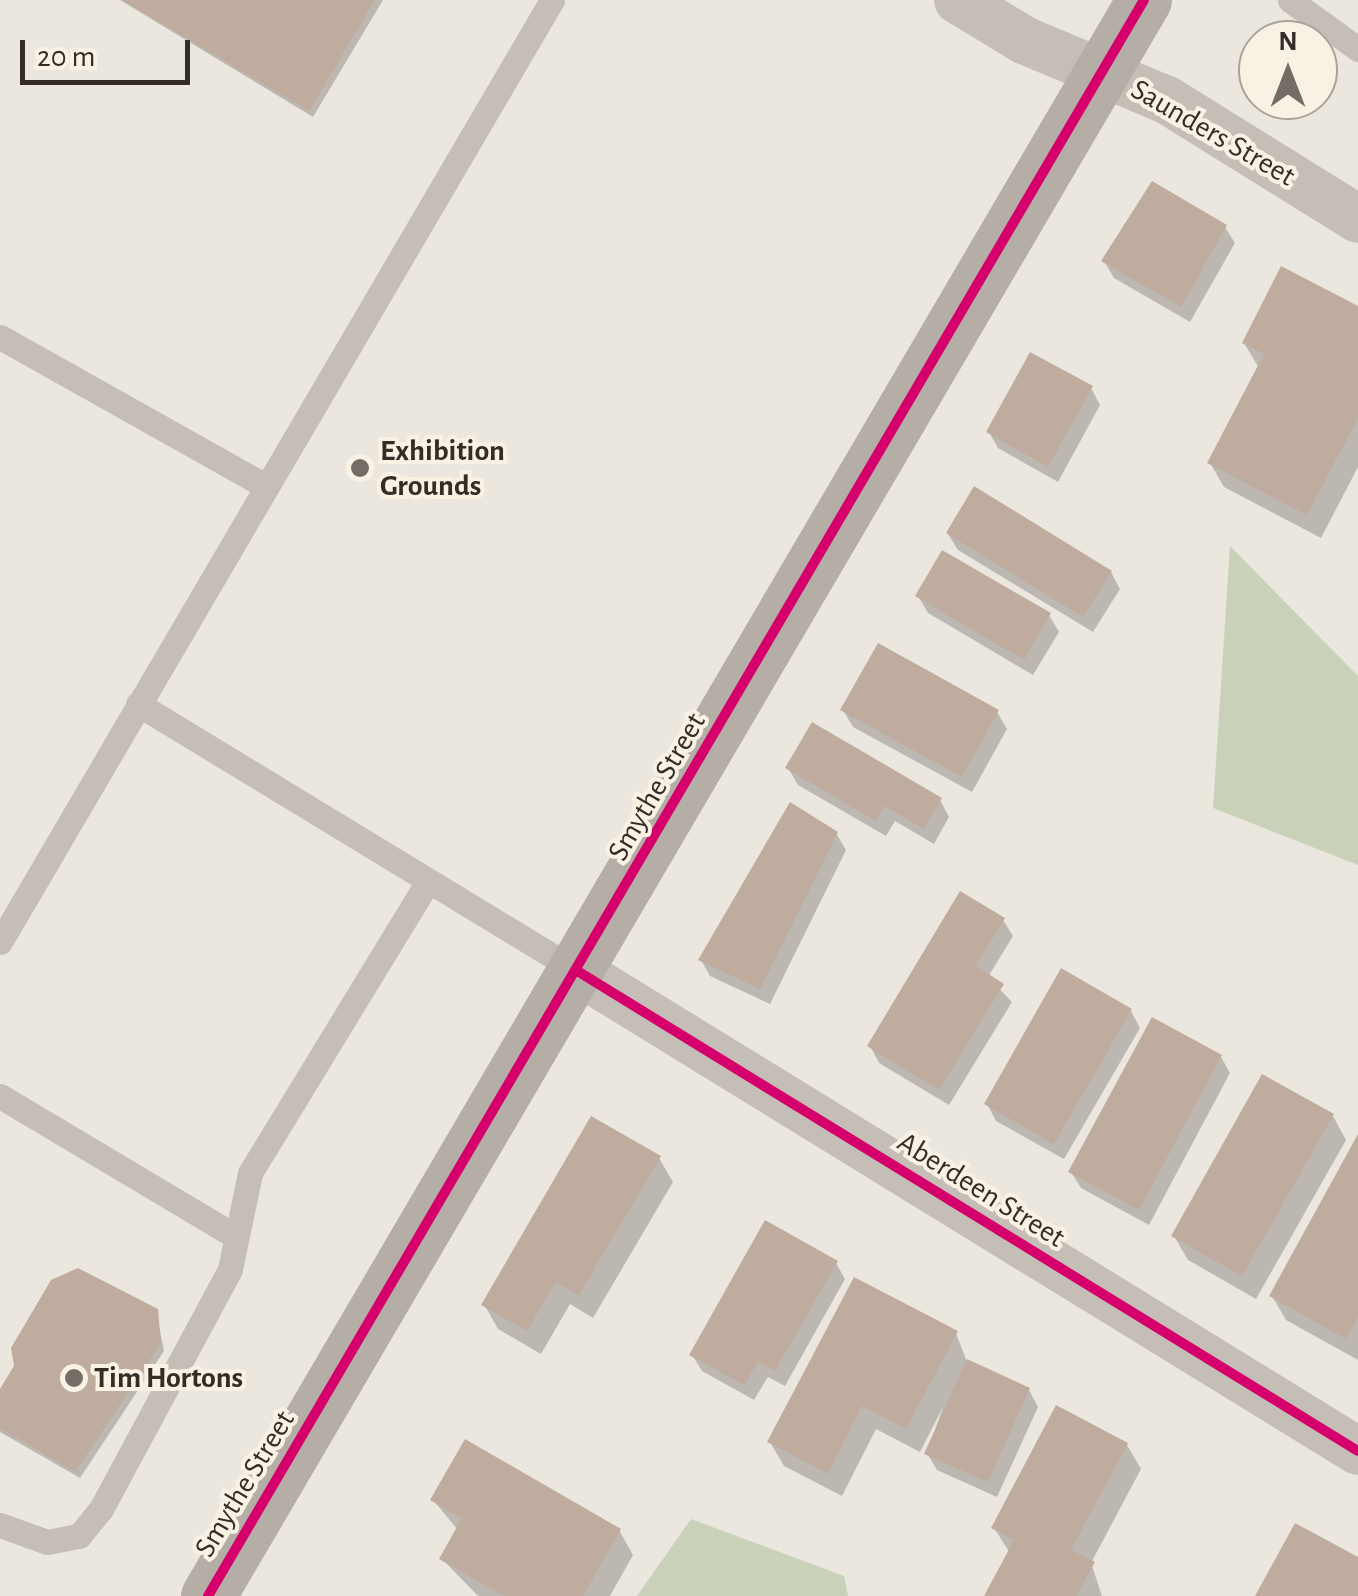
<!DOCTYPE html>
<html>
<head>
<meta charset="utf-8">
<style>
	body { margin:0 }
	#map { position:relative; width:1358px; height:1596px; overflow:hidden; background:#ebe7de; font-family:"Alegreya Sans",sans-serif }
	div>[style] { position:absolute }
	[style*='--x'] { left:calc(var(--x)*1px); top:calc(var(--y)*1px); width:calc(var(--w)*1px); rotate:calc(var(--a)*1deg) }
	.green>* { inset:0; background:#c9d2b8 }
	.shadow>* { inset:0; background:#0003 }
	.building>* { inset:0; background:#bfac9f }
	.lane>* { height:25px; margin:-12.5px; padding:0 12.5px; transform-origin:12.5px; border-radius:12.5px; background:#c4beb7 }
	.street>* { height:48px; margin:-24px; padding:0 24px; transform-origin:24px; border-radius:24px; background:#c4beb7 }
	.secondary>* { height:55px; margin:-27.5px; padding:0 27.5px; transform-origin:27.5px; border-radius:27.5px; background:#b5aea7 }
	.cycleway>* { height:10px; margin:-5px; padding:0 5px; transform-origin:5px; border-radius:5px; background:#d6006c }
	.dots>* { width:28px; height:28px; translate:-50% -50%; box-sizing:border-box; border:5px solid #f9f2e4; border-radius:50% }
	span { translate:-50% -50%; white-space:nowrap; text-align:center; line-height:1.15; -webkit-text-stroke:8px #f9f2e4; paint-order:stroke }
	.street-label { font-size:30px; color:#342c26 }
	.poi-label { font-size:30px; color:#342c26; font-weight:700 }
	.left { translate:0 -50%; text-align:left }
	.north { position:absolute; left:1238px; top:20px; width:100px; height:100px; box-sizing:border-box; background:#f9f2e4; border:2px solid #aaa398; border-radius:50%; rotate:0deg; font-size:28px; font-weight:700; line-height:40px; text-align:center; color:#342c26 }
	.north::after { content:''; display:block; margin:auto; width:35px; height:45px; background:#746d66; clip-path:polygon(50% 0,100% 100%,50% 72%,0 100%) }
	.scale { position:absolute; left:20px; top:40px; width:170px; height:45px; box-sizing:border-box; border:5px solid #342c26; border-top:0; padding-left:12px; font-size:30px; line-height:35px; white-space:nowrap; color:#342c26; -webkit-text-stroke:8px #f9f2e4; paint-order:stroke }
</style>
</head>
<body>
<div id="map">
	<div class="green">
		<div style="clip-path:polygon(1230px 546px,1358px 676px,1358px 865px,1213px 808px)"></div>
		<div style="clip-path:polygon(691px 1519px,844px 1576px,848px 1596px,637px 1596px)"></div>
	</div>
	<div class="shadow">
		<div style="clip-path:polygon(120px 0,383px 0,313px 117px)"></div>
		<div style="clip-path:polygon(1225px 227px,1235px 243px,1190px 322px,1114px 278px,1104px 261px)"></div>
		<div style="clip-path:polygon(1358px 308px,1358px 467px,1321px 538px,1224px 487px,1210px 463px,1259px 368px,1244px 343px)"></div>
		<div style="clip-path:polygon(1091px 388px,1100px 405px,1058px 482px,998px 448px,989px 432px)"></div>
		<div style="clip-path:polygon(948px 534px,1111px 572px,1120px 589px,1093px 632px,958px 550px)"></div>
		<div style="clip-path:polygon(918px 596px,1049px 615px,1059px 632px,1033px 675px,928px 613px)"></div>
		<div style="clip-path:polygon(843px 710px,997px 712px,1007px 729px,972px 792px,853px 727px)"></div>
		<div style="clip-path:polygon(788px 768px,940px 800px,949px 817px,934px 844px,895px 821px,886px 836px,798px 785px)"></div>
		<div style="clip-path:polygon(836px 833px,846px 850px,770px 1004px,710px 976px,701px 960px)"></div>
		<div style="clip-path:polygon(1003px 920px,1013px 936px,988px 977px,1012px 1002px,949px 1105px,879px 1063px,870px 1046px)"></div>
		<div style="clip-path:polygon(1131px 1011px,1140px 1028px,1064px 1159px,996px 1121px,987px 1104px)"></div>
		<div style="clip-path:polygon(1221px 1057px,1230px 1073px,1149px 1225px,1081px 1188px,1071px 1172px)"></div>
		<div style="clip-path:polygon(1333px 1116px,1346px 1140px,1256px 1299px,1188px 1260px,1174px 1236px)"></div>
		<div style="clip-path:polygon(1358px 1139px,1358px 1360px,1286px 1320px,1272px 1296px)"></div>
		<div style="clip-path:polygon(659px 1158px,673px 1182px,593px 1318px,570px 1304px,541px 1354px,498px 1329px,484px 1304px)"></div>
		<div style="clip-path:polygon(836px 1263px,845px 1279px,785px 1386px,768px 1377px,754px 1400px,702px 1371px,692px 1355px)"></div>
		<div style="clip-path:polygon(156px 1311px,164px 1351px,80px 1478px,0 1432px,0 1394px)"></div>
		<div style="clip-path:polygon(956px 1333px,967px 1362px,1029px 1390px,1038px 1407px,997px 1497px,937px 1470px,927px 1453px,943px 1407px,920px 1452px,876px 1429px,842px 1496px,784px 1466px,770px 1442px)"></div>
		<div style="clip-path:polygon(1127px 1445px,1141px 1469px,1091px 1563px,1102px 1596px,987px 1596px,1010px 1553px,994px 1528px)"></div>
		<div style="clip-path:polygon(433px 1500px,619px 1530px,633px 1555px,610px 1596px,478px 1596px,442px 1559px,458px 1530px)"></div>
	</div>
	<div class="building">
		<div style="clip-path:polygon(122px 0,375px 0,309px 111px)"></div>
		<div style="clip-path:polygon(1152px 181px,1227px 225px,1181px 307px,1101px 261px)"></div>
		<div style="clip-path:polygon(1281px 266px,1358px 306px,1358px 418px,1307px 515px,1207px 463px,1264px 354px,1242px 343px)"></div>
		<div style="clip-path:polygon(1030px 352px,1093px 386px,1048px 467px,986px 432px)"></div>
		<div style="clip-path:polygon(974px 486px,1112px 571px,1083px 617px,946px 533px)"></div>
		<div style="clip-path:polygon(942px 550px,1051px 613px,1024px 660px,915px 596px)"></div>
		<div style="clip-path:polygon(878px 643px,999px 710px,962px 777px,840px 710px)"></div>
		<div style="clip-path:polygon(812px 722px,942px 798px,924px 829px,885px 806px,876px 821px,785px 768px)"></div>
		<div style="clip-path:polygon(790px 802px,838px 832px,760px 989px,698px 960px)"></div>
		<div style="clip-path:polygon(960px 891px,1005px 918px,976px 966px,1004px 984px,939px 1090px,867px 1046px)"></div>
		<div style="clip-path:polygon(1061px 968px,1132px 1009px,1054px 1144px,984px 1104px)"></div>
		<div style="clip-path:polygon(1152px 1017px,1222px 1055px,1139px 1210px,1068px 1172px)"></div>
		<div style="clip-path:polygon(1262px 1074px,1334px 1114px,1242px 1276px,1171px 1236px)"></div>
		<div style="clip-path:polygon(591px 1116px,661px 1156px,579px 1295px,556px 1282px,527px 1331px,481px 1305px)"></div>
		<div style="clip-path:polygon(1358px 1134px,1358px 1316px,1346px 1339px,1269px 1296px)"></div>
		<div style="clip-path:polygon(765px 1220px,838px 1261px,775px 1371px,758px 1362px,744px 1385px,689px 1355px)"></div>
		<div style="clip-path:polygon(78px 1268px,158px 1309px,161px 1343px,75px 1472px,0 1428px,0 1389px,14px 1366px,11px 1348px,51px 1280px)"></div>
		<div style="clip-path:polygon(854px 1277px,958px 1331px,906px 1429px,862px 1406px,828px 1474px,767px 1442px)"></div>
		<div style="clip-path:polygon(967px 1359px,1030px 1388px,988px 1482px,924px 1454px)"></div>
		<div style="clip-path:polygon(1056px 1405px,1128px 1443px,1071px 1550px,1095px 1562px,1076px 1596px,984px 1596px,1014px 1540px,991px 1528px)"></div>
		<div style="clip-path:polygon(465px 1439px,621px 1529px,583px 1596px,504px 1596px,439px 1559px,462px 1518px,430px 1500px)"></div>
		<div style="clip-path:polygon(1295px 1523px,1358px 1557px,1358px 1596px,1255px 1596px)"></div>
	</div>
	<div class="lane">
		<div style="--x:1290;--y:0;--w:84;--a:35.8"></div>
		<div style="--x:0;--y:337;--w:304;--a:29.3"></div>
		<div style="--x:138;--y:704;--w:516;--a:31.29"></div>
		<div style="--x:0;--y:942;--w:1092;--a:-59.63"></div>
		<div style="--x:0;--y:1096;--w:274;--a:30.8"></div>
		<div style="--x:0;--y:1525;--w:50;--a:19.9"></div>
		<div style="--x:47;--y:1542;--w:33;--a:-11"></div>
		<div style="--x:79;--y:1536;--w:35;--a:-51"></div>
		<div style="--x:101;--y:1509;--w:272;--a:-61.7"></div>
		<div style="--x:230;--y:1269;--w:98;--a:-78.2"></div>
		<div style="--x:250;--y:1173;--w:338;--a:-58.6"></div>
	</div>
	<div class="street">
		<div style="--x:958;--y:0;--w:77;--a:31.2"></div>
		<div style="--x:1024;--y:40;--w:155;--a:22.8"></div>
		<div style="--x:1167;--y:100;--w:225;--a:31.9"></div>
		<div style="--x:579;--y:972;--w:914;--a:31.59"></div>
	</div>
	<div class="secondary">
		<div style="--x:208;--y:1596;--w:1850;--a:-59.61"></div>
	</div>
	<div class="cycleway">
		<div style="--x:579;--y:972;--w:914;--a:31.59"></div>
		<div style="--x:208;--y:1596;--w:1850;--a:-59.61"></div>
	</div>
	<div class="dots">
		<div style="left:360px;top:468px;background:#746d66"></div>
		<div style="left:74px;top:1378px;background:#746d66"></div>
	</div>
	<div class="street-label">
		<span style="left:1213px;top:133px;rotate:30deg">Saunders Street</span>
		<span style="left:657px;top:787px;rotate:-60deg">Smythe Street</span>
		<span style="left:981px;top:1190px;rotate:32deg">Aberdeen Street</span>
		<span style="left:245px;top:1484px;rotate:-59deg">Smythe Street</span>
	</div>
	<div class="poi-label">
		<span class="left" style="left:380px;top:468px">Exhibition<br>Grounds</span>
		<span class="left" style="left:94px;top:1378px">Tim Hortons</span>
	</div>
	<div class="north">N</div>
	<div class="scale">20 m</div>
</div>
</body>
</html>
